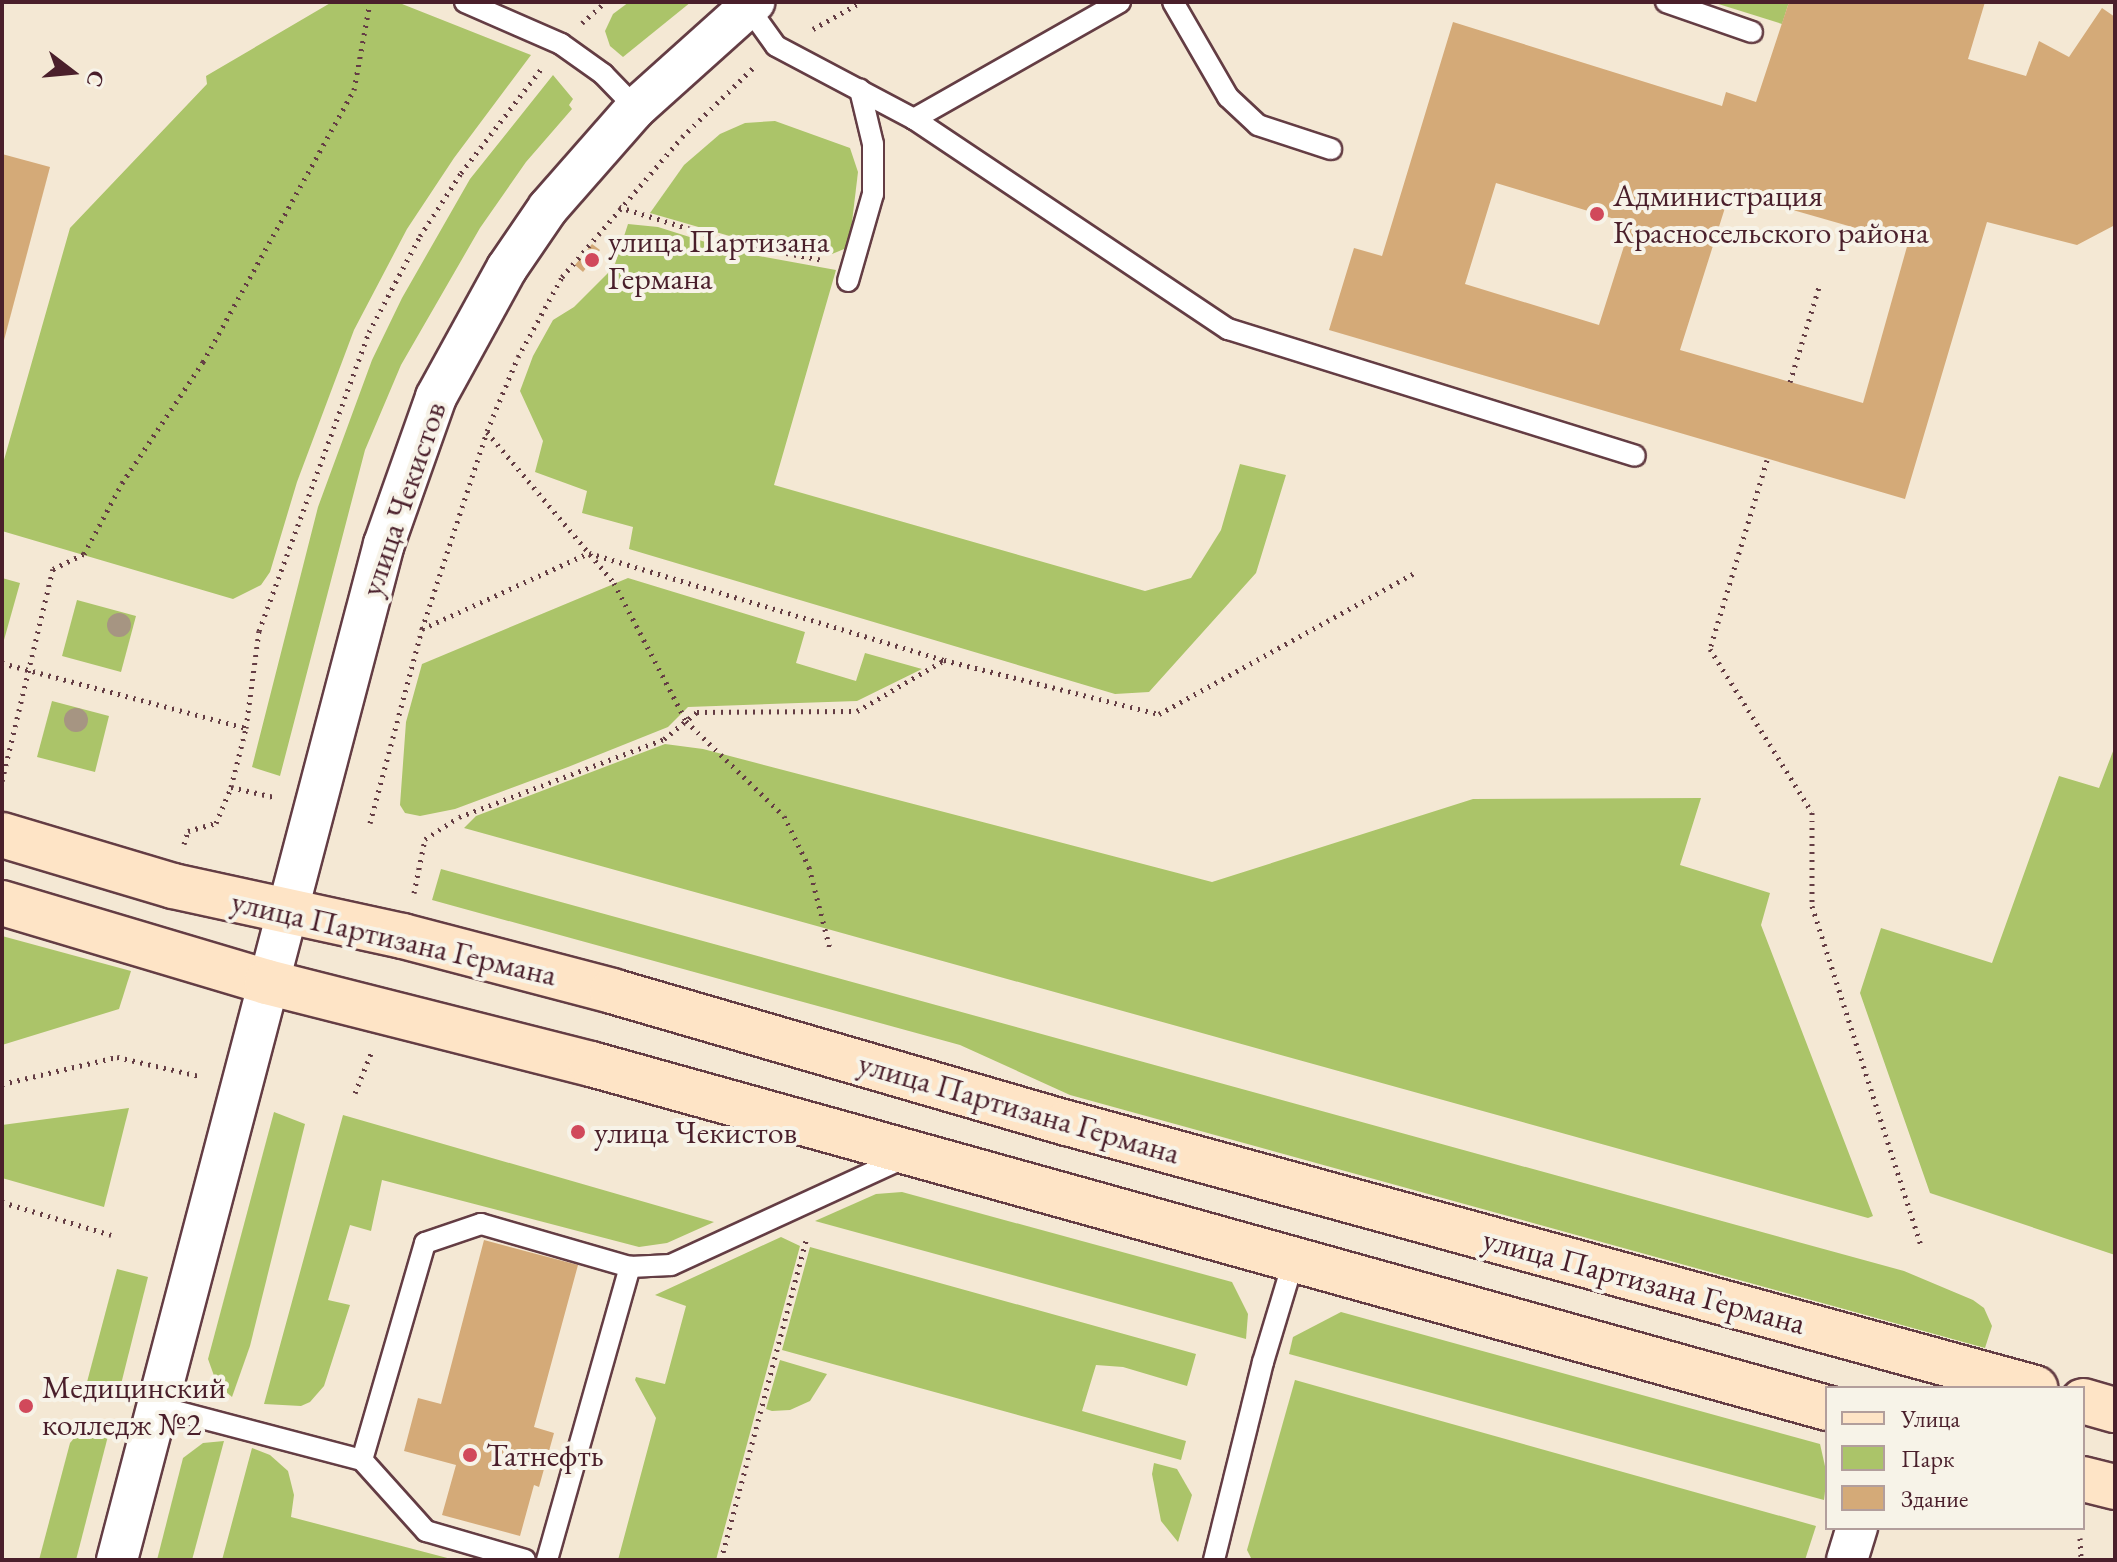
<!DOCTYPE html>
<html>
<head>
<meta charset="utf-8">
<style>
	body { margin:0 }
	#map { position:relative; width:2117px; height:1562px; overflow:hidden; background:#f4e8d4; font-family:"EB Garamond",serif }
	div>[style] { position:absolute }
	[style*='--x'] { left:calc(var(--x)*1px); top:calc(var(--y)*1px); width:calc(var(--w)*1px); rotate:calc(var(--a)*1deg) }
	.green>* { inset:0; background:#abc469 }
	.building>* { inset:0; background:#d4aa78 }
	.path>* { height:5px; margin-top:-2.5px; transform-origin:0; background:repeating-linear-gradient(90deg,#643d44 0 2px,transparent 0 8px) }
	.roads { filter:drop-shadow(2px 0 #643d44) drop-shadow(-2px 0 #643d44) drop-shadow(0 2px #643d44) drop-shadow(0 -2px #643d44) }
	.lane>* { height:20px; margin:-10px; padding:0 10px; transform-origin:10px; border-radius:10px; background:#fff }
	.street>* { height:40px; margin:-20px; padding:0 20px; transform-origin:20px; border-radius:20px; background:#fff }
	.secondary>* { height:44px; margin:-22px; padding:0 22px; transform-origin:22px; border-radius:22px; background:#fee4c6 }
	.trees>* { width:24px; height:24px; margin:-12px; border-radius:50%; background:#a69582 }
	.dots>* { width:22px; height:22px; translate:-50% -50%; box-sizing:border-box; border:4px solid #f7f3e8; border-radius:50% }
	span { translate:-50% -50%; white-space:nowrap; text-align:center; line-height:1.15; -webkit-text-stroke:8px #f7f3e8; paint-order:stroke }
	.poi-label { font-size:32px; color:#4a1f2b }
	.left { translate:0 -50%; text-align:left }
	.street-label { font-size:32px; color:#4a1f2b }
	.frame { position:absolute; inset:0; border:4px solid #4a1f2b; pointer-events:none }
	.legend { position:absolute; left:1825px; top:1386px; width:260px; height:144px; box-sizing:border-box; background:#f7f3e8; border:2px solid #b29e9c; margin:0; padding:10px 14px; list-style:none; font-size:24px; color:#4a1f2b }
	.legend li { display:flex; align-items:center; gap:16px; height:40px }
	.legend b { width:40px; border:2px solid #b29e9c }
	.north { position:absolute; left:32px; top:32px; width:80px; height:80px; -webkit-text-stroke:6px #f7f3e8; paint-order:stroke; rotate:106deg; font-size:22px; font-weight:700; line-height:32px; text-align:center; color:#4a1f2b }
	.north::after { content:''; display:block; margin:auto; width:28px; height:36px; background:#4a1f2b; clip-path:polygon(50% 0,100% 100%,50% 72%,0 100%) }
</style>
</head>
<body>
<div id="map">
	<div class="green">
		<div style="clip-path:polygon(332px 2px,397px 2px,531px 55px,454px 158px,407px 229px,354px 330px,297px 482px,270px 572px,261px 585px,233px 599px,2px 531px,2px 467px,70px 228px,207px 84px,206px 76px)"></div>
		<div style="clip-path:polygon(629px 2px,691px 2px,623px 57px,610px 46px,605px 31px,613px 14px)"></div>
		<div style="clip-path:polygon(1712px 2px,1789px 2px,1782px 24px)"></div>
		<div style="clip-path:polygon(553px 75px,573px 99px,569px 105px,572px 109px,526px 162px,480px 228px,401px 365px,365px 450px,280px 776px,252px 767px,318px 507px,372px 360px,402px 298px,470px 179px)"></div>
		<div style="clip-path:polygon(775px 121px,850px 148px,858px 172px,849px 247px,832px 254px,740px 239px,650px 213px,684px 165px,720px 134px,745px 123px)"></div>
		<div style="clip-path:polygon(628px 224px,658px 227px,737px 252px,836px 270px,774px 485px,1145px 591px,1191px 578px,1221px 530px,1240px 464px,1286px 475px,1256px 573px,1149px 692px,1115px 694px,629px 549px,633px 527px,582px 513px,587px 491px,535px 472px,543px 441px,520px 391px,533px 356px,553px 320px,574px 307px,614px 267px)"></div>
		<div style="clip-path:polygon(2px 578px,20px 583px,4px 640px,2px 640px)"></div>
		<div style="clip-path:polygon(628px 578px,805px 632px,796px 663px,856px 681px,865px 653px,922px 669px,857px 701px,688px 707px,668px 727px,568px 767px,455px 809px,420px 816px,405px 813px,400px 805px,406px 722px,422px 664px)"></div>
		<div style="clip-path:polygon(77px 600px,136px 616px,121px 672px,62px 656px)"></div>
		<div style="clip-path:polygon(52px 701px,109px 716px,95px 772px,37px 757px)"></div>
		<div style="clip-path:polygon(665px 744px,703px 749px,1212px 882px,1473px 799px,1701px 798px,1680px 865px,1770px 893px,1761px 925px,1873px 1216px,1868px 1218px,464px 828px,476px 816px)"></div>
		<div style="clip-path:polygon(2115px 746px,2115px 1255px,1930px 1193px,1860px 993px,1881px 928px,1992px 963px,2059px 776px,2099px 788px)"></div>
		<div style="clip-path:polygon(441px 869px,1904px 1271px,1973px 1300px,1984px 1308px,1992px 1326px,1985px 1348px,1070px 1095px,960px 1045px,432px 900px)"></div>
		<div style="clip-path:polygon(2px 936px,131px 971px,119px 1009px,2px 1045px)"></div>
		<div style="clip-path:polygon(129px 1108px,104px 1207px,2px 1178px,2px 1125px)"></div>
		<div style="clip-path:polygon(274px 1112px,305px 1124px,250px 1346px,232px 1397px,217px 1384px,208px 1359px)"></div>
		<div style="clip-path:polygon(343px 1115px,714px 1222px,667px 1243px,639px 1247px,382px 1180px,371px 1231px,350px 1225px,328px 1300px,350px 1305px,324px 1386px,310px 1402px,301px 1406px,264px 1404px)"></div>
		<div style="clip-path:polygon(902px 1192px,1232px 1282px,1248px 1314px,1246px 1339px,815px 1221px,876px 1194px)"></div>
		<div style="clip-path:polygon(781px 1237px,800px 1246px,716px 1560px,618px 1560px,656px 1418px,635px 1380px,636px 1377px,665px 1384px,686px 1306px,655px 1295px)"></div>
		<div style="clip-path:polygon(810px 1247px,1196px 1354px,1187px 1386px,1123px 1367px,1096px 1365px,1082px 1411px,1186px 1441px,1181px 1460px,782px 1350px)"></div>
		<div style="clip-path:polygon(117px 1269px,148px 1277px,117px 1400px,97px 1395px,87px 1382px)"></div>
		<div style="clip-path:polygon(1341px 1312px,1820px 1444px,1827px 1475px,1824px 1500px,1289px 1354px,1293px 1337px)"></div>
		<div style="clip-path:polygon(780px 1360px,827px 1374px,810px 1401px,790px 1410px,772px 1411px,766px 1409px)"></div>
		<div style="clip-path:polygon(1295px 1380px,1816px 1526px,1805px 1560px,1252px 1560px,1247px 1550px)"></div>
		<div style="clip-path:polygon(80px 1431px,108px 1436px,76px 1560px,39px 1560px,70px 1443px)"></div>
		<div style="clip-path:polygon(224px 1441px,192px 1560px,157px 1560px,183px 1458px,203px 1443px)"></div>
		<div style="clip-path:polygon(252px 1448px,270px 1455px,288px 1471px,294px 1495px,291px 1517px,455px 1560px,222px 1560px)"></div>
		<div style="clip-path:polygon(1154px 1463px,1177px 1469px,1192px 1495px,1178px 1542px,1161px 1521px,1152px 1474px)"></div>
	</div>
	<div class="building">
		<div style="clip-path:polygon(evenodd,1789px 2px,1985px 2px,1968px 59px,2026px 76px,2039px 41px,2069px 57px,2102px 8px,2115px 17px,2115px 225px,2077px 245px,1987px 222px,1905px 499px,1329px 330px,1354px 248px,1382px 256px,1453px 22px,1722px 106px,1726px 92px,1756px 102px,1789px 2px,1496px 183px,1631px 224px,1599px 325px,1465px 284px,1496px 183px,1789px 2px,1730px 192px,1908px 243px,1863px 403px,1680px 350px,1730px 192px)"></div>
		<div style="clip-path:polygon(2px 154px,50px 167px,3px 344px,2px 344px)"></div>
		<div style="clip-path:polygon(592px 244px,600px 250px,583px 272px,575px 265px)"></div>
		<div style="clip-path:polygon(484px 1240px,578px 1265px,534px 1427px,554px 1433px,539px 1487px,534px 1485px,520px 1536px,442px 1515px,456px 1465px,404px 1451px,418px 1398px,441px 1404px)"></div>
	</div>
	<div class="path">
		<div style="--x:582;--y:23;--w:31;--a:-42"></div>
		<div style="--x:813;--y:29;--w:55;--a:-29.4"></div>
		<div style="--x:619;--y:207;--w:126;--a:17.1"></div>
		<div style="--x:739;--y:244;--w:86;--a:10.8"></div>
		<div style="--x:1790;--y:382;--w:99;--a:-73"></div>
		<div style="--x:487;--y:432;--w:197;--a:49.9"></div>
		<div style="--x:614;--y:583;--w:156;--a:62.4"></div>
		<div style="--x:686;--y:721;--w:136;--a:44.1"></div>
		<div style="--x:784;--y:816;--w:57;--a:63.9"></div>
		<div style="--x:809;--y:867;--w:85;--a:75.6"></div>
		<div style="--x:1767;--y:460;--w:197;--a:106.8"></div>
		<div style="--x:1710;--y:649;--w:192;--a:58"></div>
		<div style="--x:1812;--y:812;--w:94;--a:90"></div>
		<div style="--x:1812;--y:906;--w:359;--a:72.2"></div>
		<div style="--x:422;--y:629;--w:183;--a:-24.5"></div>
		<div style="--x:589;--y:553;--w:371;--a:16.8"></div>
		<div style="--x:944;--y:660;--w:222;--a:14.1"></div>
		<div style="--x:1159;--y:714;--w:294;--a:-28.9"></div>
		<div style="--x:2;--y:663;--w:253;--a:14.9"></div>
		<div style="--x:2;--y:781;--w:218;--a:-76.5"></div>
		<div style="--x:53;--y:569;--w:34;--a:-26"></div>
		<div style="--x:84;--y:554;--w:81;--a:-61.8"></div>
		<div style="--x:122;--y:483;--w:146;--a:-56.2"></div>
		<div style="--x:203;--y:362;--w:311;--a:-61"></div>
		<div style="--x:354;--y:90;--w:89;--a:-79.7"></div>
		<div style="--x:231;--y:787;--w:44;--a:13.1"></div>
		<div style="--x:370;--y:823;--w:201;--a:-75"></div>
		<div style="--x:422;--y:629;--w:208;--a:-71.8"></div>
		<div style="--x:487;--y:431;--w:80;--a:-67.3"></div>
		<div style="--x:518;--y:357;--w:91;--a:-61.2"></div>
		<div style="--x:562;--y:277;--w:184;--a:-49.4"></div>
		<div style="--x:682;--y:137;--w:102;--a:-44.2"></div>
		<div style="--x:184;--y:844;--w:14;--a:-73"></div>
		<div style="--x:188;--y:831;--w:29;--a:-16"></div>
		<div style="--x:216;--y:823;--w:39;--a:-67"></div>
		<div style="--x:231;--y:787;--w:61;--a:-75.7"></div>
		<div style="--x:246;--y:728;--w:98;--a:-82.4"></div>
		<div style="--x:259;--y:631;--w:319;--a:-69.8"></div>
		<div style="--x:369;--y:332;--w:109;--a:-62"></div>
		<div style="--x:420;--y:236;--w:75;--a:-56.9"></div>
		<div style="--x:461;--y:173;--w:131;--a:-52.4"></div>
		<div style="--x:414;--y:893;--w:55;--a:-78.5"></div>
		<div style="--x:425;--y:839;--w:40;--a:-32.9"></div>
		<div style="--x:459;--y:817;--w:219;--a:-20.8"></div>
		<div style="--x:664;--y:739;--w:43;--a:-39.3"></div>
		<div style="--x:697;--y:712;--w:160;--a:-0.4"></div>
		<div style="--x:857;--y:711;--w:99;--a:-30.2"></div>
		<div style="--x:2;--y:1084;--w:118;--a:-13.2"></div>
		<div style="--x:117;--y:1057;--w:84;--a:13"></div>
		<div style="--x:355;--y:1093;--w:45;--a:-68"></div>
		<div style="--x:2;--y:1202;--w:114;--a:16.8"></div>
		<div style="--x:2080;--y:1538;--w:22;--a:87"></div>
		<div style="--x:721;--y:1560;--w:335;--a:-75.1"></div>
	</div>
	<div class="roads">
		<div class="lane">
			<div style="--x:465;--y:2;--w:105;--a:23.6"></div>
			<div style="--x:561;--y:44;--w:52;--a:35.5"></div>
			<div style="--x:603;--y:74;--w:47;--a:45.9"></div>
			<div style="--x:1173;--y:2;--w:110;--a:59.9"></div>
			<div style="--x:1228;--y:97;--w:41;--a:43"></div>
			<div style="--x:1258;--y:125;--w:77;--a:18.2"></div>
			<div style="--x:1666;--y:2;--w:91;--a:19.2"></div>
			<div style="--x:748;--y:7;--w:48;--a:54.3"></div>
			<div style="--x:776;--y:46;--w:156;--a:27.9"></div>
			<div style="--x:914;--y:119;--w:378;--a:33.8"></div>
			<div style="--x:1228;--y:329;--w:426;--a:17.3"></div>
			<div style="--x:914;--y:119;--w:237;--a:-29.6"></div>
			<div style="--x:848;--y:281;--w:91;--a:-74"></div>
			<div style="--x:873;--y:194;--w:50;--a:-90"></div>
			<div style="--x:873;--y:144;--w:56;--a:-103.5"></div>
			<div style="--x:156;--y:1406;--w:213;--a:14.7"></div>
			<div style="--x:362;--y:1460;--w:96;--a:48"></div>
			<div style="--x:426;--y:1531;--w:103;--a:16.3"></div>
			<div style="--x:362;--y:1460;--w:226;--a:-73.8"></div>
			<div style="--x:425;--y:1243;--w:59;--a:-18.7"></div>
			<div style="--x:481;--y:1224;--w:155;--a:16.1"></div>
			<div style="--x:630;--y:1267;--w:41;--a:-2.8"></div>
			<div style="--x:671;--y:1265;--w:259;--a:-24.7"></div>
			<div style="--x:547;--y:1560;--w:305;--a:-74.2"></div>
			<div style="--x:1214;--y:1560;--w:204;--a:-76.1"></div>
			<div style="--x:1263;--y:1362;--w:108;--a:-73.2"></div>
		</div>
		<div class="street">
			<div style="--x:117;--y:1560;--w:1050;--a:-75.28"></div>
			<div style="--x:384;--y:544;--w:156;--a:-70.5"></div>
			<div style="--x:436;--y:397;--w:147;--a:-61.2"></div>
			<div style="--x:507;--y:268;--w:73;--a:-55.7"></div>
			<div style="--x:548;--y:208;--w:133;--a:-48.7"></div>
			<div style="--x:636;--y:108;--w:159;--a:-41.9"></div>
			<div style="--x:1847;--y:1560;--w:34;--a:-73"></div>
		</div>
		<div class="secondary">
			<div style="--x:2;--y:835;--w:178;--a:16.6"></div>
			<div style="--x:173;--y:886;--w:235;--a:12.3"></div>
			<div style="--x:403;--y:936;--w:216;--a:14.7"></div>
			<div style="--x:612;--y:991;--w:474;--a:16.2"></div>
			<div style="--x:1067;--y:1123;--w:1004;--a:15.31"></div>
			<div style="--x:2;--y:903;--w:277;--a:16.6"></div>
			<div style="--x:267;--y:982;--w:334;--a:14.2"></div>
			<div style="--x:591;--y:1064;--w:1283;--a:15.55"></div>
			<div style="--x:2083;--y:1401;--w:33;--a:16"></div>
			<div style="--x:2083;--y:1479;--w:33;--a:14"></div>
		</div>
	</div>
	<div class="trees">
		<div style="left:119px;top:625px"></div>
		<div style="left:76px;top:720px"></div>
	</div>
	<div class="dots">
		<div style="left:1597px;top:214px;background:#d1495b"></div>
		<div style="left:592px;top:260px;background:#d1495b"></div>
		<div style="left:578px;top:1132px;background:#d1495b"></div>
		<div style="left:26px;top:1406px;background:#d1495b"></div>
		<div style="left:470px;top:1455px;background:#d1495b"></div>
	</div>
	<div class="poi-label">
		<span class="left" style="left:1613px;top:214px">Администрация<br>Красносельского района</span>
		<span class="left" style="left:608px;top:260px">улица Партизана<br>Германа</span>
		<span class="left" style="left:594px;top:1132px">улица Чекистов</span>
		<span class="left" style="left:42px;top:1406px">Медицинский<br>колледж №2</span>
		<span class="left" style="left:486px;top:1455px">Татнефть</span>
	</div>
	<div class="street-label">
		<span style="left:403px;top:499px;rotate:-71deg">улица Чекистов</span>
		<span style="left:394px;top:938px;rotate:13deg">улица Партизана Германа</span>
		<span style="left:1019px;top:1108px;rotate:16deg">улица Партизана Германа</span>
		<span style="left:1644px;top:1281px;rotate:15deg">улица Партизана Германа</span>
	</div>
	<div class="frame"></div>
	<ul class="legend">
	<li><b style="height:10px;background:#fee4c6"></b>Улица</li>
	<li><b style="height:22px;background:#abc469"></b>Парк</li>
	<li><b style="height:22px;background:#d4aa78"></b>Здание</li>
	</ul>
	<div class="north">С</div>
</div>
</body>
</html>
